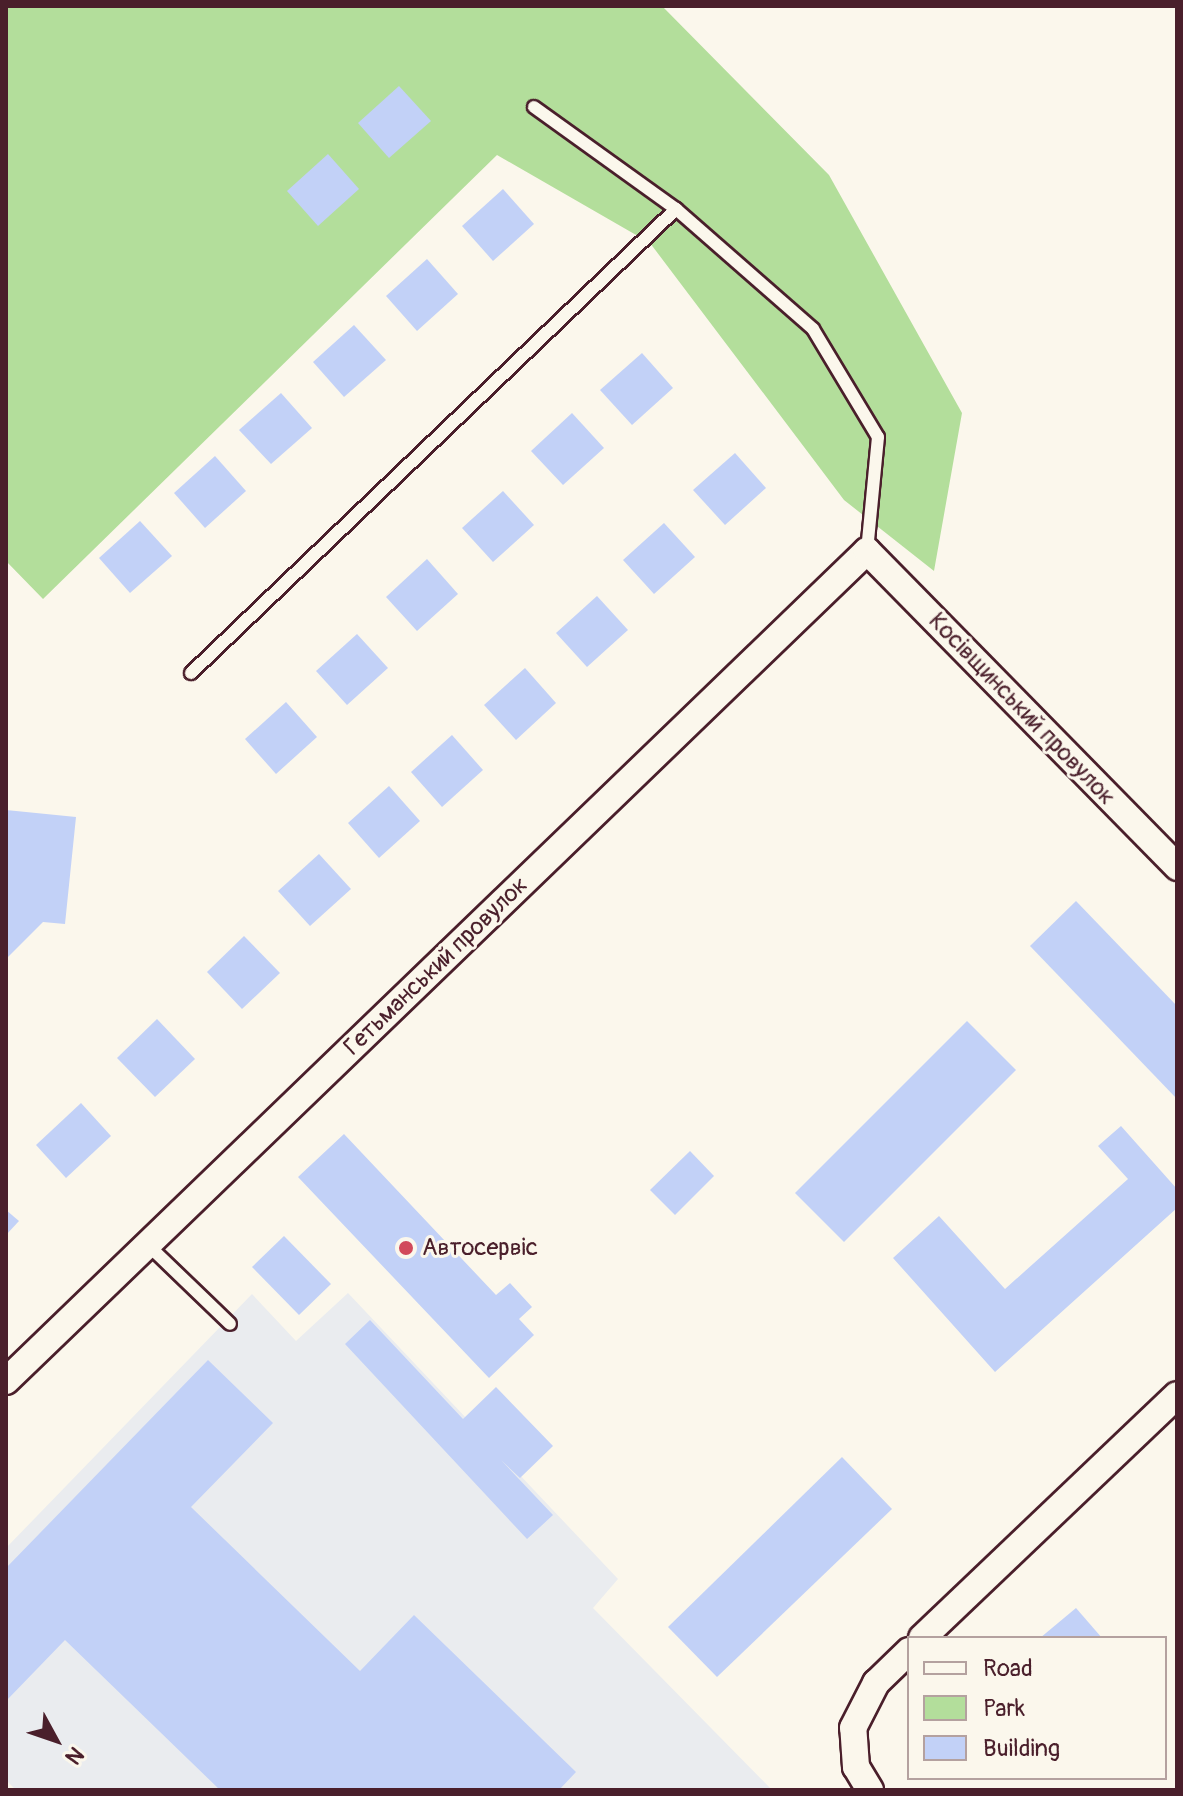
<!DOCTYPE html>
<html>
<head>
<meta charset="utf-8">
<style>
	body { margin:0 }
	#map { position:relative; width:1183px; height:1796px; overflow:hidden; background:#fbf7ec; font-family:Pangolin,sans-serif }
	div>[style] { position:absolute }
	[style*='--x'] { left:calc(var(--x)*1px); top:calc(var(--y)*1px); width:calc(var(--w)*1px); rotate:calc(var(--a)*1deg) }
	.built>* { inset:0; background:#eaecef }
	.green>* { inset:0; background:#b3de9b }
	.building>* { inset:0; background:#c2d1f7 }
	.roads { filter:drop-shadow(2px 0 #4a1f2b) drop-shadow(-2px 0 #4a1f2b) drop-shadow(0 2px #4a1f2b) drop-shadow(0 -2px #4a1f2b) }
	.service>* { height:12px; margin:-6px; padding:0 6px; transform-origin:6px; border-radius:6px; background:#fbf7ec }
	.minor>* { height:26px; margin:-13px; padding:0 13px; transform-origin:13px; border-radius:13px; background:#fbf7ec }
	.dots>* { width:22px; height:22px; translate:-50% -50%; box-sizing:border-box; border:4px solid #fbf7ec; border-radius:50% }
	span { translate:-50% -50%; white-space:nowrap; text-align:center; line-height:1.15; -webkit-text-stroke:6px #fbf7ec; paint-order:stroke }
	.street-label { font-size:24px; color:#4a1f2b }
	.poi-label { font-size:24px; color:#4a1f2b }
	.left { translate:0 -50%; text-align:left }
	.frame { position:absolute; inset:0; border:8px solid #4a1f2b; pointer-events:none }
	.legend { position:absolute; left:907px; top:1636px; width:260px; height:144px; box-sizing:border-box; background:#fbf7ec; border:2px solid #b4a19f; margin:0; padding:10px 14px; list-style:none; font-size:24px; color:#4a1f2b }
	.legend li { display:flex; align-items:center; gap:16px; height:40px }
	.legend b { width:40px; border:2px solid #b4a19f }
	.north { position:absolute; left:16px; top:1700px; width:80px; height:80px; -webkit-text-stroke:6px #fbf7ec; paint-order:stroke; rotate:130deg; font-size:22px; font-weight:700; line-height:32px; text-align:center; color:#4a1f2b }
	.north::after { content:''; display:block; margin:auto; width:28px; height:36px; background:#4a1f2b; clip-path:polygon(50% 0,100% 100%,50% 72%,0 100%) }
</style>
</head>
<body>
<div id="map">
	<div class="built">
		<div style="clip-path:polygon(348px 1293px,618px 1579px,593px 1608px,772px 1790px,16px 1790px,6px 1780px,6px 1548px,252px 1294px,296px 1341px)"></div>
	</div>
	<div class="green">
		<div style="clip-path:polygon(6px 6px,662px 6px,829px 175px,962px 413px,934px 571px,844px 500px,650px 243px,497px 155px,43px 599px,6px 561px)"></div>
	</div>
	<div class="building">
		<div style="clip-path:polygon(399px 86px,431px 121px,389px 158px,358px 123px)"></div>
		<div style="clip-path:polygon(328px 154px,359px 189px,318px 226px,287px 191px)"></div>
		<div style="clip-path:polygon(503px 189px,534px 224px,493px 261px,462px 226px)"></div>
		<div style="clip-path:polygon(427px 259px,458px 294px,417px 331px,386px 296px)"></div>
		<div style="clip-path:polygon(354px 325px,386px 360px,344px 397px,313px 362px)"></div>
		<div style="clip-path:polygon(642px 353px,673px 388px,632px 425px,600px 390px)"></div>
		<div style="clip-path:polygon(281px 393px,312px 428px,271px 464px,239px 430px)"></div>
		<div style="clip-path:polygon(572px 413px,604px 448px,563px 485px,531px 451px)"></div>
		<div style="clip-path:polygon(735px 453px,766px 488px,725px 525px,693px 490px)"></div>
		<div style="clip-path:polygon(215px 456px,246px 491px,205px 528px,174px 493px)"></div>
		<div style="clip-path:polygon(503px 491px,534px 525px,493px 562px,462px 528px)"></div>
		<div style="clip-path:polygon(140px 521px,172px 556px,130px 593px,99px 558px)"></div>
		<div style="clip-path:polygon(664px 523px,695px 557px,654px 594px,623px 560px)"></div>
		<div style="clip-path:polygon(427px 559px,458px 594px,417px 631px,386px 597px)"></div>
		<div style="clip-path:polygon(597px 596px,628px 630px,587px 667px,556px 633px)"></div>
		<div style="clip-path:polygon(357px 634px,388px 668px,347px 705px,316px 671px)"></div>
		<div style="clip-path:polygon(525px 668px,556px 703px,516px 740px,484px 705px)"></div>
		<div style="clip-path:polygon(286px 702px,317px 737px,276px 774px,245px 739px)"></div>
		<div style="clip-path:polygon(452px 735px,483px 770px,442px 807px,411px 772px)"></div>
		<div style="clip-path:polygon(389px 786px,420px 821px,379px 858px,348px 823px)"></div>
		<div style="clip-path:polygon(6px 810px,76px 817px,65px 924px,43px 922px,6px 959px)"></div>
		<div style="clip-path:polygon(319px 854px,351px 889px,310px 926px,278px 891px)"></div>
		<div style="clip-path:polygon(1076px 901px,1177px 1006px,1177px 1099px,1030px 946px)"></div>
		<div style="clip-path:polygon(244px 936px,280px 973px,242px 1009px,207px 972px)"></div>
		<div style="clip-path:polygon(157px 1019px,195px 1059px,155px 1097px,117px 1058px)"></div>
		<div style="clip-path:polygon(967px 1021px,1016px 1070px,844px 1242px,795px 1193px)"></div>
		<div style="clip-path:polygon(81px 1103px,111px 1136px,66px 1178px,36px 1145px)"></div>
		<div style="clip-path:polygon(1121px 1126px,1177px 1189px,1177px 1208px,995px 1372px,893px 1258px,939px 1216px,1005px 1289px,1128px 1179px,1098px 1146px)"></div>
		<div style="clip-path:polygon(344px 1134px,496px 1295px,510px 1283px,532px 1307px,519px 1319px,534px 1335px,489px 1378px,298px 1177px)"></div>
		<div style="clip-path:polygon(690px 1151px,714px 1176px,675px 1215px,650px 1190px)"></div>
		<div style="clip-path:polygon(6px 1210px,19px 1221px,6px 1235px)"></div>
		<div style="clip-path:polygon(284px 1236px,331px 1284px,299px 1315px,252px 1267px)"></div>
		<div style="clip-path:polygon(370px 1320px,463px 1419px,496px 1387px,553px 1446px,520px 1478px,501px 1460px,553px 1515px,527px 1539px,345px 1344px)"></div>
		<div style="clip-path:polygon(208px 1360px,273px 1423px,191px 1507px,360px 1671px,414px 1615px,576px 1772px,559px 1790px,220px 1790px,65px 1640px,6px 1701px,6px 1568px)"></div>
		<div style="clip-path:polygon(842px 1457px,892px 1509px,717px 1677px,668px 1627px)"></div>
		<div style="clip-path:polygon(1076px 1608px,1102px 1638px,1040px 1638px)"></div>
	</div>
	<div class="roads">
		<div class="service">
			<div style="--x:534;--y:107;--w:175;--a:35.7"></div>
			<div style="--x:676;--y:209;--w:182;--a:41.2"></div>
			<div style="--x:813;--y:329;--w:126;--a:59"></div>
			<div style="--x:878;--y:437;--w:115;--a:95.5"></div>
			<div style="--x:191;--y:673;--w:671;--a:-43.73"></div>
			<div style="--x:147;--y:1244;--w:115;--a:43.9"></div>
		</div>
		<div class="minor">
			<div style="--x:6;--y:1381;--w:1196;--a:-43.95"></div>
			<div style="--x:867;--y:551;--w:443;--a:45.5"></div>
			<div style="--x:922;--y:1638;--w:352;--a:-43.6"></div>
			<div style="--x:870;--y:1790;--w:27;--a:-121"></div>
			<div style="--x:856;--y:1767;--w:39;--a:-94"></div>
			<div style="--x:853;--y:1728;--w:51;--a:-62.9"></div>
			<div style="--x:876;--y:1683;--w:46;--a:-44.1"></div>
		</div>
	</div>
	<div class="dots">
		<div style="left:406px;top:1248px;background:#d1495b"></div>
	</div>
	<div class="street-label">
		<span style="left:1022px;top:709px;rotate:46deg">Косівщинський провулок</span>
		<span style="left:436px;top:966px;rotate:-44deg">Гетьманський провулок</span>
	</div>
	<div class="poi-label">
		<span class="left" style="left:422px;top:1248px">Автосервіс</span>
	</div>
	<div class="frame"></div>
	<ul class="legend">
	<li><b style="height:10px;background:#fbf7ec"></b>Road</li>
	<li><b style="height:22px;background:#b3de9b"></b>Park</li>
	<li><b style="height:22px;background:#c2d1f7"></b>Building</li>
	</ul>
	<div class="north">N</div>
</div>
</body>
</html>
